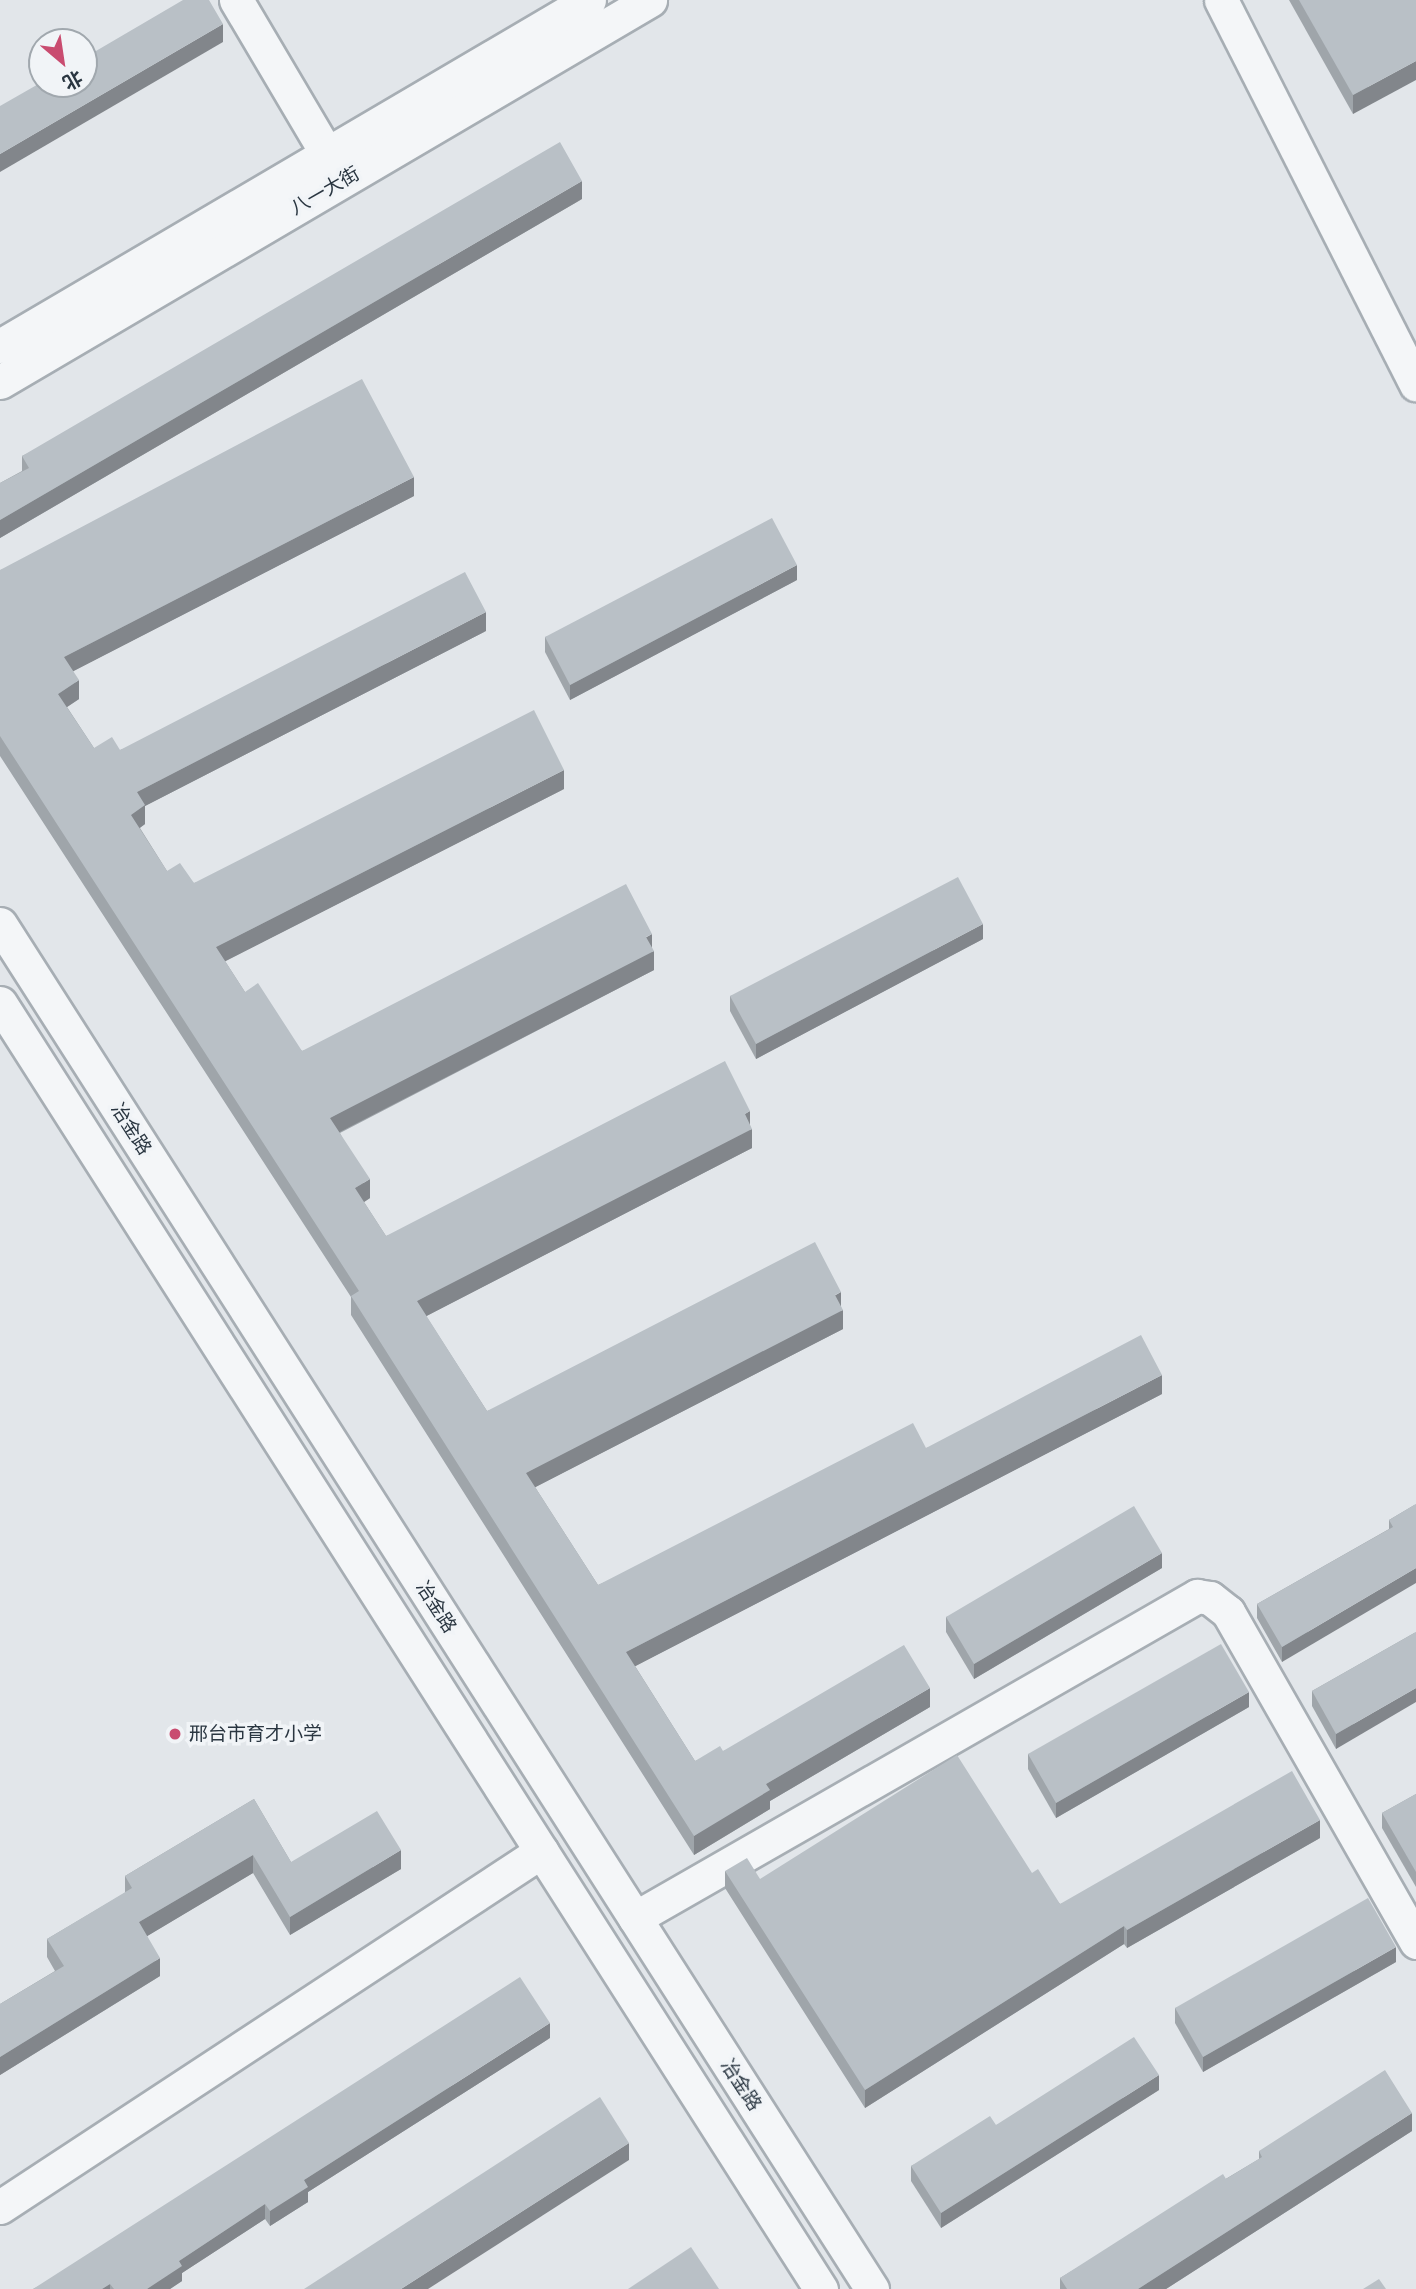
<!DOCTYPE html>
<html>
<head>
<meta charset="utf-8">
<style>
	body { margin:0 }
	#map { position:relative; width:1416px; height:2289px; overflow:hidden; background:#e2e6ea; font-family:Figtree,"Noto Sans SC",sans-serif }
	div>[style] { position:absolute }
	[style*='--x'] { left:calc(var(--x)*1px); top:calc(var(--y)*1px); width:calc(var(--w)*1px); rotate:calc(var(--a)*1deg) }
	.roads { filter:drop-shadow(2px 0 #a7aeb4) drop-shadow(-2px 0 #a7aeb4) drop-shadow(0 2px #a7aeb4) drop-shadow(0 -2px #a7aeb4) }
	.minor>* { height:33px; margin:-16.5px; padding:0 16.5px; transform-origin:16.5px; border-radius:16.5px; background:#f4f6f8 }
	.wall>* { inset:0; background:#9fa5aa }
	.shaded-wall>* { inset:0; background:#82868b }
	.building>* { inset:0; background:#b9c0c6 }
	.dots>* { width:19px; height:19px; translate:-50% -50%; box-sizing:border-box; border:4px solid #f1f4f7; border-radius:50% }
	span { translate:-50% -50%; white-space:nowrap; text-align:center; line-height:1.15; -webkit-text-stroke:7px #f1f4f7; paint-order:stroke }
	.street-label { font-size:19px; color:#2a3641 }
	.poi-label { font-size:19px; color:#2a3641 }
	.left { translate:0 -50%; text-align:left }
	.north { position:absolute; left:28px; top:28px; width:70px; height:70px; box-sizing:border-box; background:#f1f4f7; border:2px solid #a1a8ae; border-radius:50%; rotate:151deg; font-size:19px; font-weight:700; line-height:28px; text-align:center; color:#2a3641 }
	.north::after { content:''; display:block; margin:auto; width:24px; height:32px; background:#c94c70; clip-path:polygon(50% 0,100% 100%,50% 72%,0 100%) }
</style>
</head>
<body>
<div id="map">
	<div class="roads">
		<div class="minor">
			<div style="--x:236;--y:0;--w:179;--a:59.4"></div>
			<div style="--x:1221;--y:0;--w:431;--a:63.1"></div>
			<div style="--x:0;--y:346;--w:683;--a:-30.43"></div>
			<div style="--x:0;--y:382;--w:754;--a:-30.44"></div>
			<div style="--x:0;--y:924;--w:1620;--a:57.43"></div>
			<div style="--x:0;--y:1003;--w:1526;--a:57.45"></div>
			<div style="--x:635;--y:1918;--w:648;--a:-29.81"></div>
			<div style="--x:1197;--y:1596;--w:13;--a:9"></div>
			<div style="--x:1210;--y:1598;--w:23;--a:38"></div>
			<div style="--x:1228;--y:1612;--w:380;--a:60.3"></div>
			<div style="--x:0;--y:2207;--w:648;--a:-33.3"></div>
		</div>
	</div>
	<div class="wall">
		<div style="clip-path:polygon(1289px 0,1416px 0,1353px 114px)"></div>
		<div style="clip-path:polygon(582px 199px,0 538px,0 483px,22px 471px,22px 456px)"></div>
		<div style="clip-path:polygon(414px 496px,73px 671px,79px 699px,67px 707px,94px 748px,120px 750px,486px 631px,145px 806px,145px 824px,140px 828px,167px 871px,194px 883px,564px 789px,225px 961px,245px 992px,302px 1051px,652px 948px,654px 970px,340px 1133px,370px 1198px,364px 1202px,386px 1236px,750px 1125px,752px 1148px,426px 1316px,487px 1411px,841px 1306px,843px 1329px,535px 1487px,598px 1585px,926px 1448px,1162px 1394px,635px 1666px,695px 1761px,723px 1751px,930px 1707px,770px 1801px,770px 1809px,694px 1855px,351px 1315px,351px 1297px,0 756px,0 570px)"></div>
		<div style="clip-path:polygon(797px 580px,570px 700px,545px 652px,545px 637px)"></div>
		<div style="clip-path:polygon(983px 939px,756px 1059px,730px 1011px,730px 996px)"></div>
		<div style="clip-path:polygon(1416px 1504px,1282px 1662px,1257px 1618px,1257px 1604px,1389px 1529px,1389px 1520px)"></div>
		<div style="clip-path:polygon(1162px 1568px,974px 1679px,946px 1632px,946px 1617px)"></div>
		<div style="clip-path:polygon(1416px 1632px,1336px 1749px,1312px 1706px,1312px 1691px)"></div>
		<div style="clip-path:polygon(1249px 1707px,1056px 1818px,1028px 1769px,1028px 1754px)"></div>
		<div style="clip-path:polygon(1416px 1794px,1416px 1887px,1382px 1828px,1382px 1813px)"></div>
		<div style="clip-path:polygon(254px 1799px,291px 1862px,401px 1869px,290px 1935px,253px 1873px,147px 1936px,160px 1976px,0 2075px,0 2004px,55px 1971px,47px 1957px,47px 1939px,125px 1893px,125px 1876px)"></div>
		<div style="clip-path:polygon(1320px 1838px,1127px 1948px,1124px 1944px,865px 2108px,725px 1888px,725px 1871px,760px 1879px,1032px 1873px,1060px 1904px)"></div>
		<div style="clip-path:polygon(1396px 1962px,1203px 2072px,1175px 2023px,1175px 2008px)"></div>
		<div style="clip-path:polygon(550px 2038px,308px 2192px,308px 2202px,270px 2226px,265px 2219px,182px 2273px,182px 2281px,170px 2289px,33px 2289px)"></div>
		<div style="clip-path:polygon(1159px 2090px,941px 2228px,911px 2181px,911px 2166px,996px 2125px)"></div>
		<div style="clip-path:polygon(1412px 2131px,1166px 2289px,1060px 2289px,1060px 2278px,1259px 2159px,1259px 2151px)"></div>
	</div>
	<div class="shaded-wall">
		<div style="clip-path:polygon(223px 24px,223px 42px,0 172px,0 154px)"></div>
		<div style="clip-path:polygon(1416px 61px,1416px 80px,1353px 114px,1353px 95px)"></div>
		<div style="clip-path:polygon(582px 181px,582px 199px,0 538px,0 520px)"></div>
		<div style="clip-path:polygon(414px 477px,414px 496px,64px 676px,64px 657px)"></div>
		<div style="clip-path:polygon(797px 565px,797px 580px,570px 700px,570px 685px)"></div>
		<div style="clip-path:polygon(486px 612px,486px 631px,145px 806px,145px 824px,131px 834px,131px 815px,137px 792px)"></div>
		<div style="clip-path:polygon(79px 680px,79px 699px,58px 713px,58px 694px)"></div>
		<div style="clip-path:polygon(564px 770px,564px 789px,216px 966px,216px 947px)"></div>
		<div style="clip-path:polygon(983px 924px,983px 939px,756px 1059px,756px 1044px)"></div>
		<div style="clip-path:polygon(652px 934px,652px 952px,654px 951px,654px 970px,330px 1137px,330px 1118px)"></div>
		<div style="clip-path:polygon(750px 1111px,750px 1130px,752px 1129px,752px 1148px,417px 1321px,417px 1301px)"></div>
		<div style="clip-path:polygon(370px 1179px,370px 1198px,355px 1208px,355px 1188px)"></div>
		<div style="clip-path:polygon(841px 1292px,841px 1311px,843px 1310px,843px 1329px,526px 1492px,526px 1473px)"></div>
		<div style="clip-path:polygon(1162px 1375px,1162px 1394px,626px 1671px,626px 1652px)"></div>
		<div style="clip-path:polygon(1162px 1553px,1162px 1568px,974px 1679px,974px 1664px)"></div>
		<div style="clip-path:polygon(1416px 1568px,1416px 1583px,1282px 1662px,1282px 1647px)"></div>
		<div style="clip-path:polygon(930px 1688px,930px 1707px,770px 1801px,770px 1809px,694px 1855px,694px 1836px,766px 1784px)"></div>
		<div style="clip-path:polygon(1416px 1688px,1416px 1702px,1336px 1749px,1336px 1734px)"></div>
		<div style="clip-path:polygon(1249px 1692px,1249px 1707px,1056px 1818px,1056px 1803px)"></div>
		<div style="clip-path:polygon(1320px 1820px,1320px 1838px,1127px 1948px,1127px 1930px)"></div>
		<div style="clip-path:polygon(401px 1850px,401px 1869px,290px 1935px,290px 1917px)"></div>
		<div style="clip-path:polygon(253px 1855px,253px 1873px,139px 1941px,139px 1922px)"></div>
		<div style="clip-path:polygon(1124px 1926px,1124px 1944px,865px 2108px,865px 2090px)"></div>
		<div style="clip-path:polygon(1396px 1947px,1396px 1962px,1203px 2072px,1203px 2057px)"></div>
		<div style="clip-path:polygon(160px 1958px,160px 1976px,0 2075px,0 2057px)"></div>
		<div style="clip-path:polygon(550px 2023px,550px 2038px,308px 2192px,308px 2202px,270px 2226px,270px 2211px,304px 2180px)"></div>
		<div style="clip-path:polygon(1159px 2075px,1159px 2090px,941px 2228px,941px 2213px)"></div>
		<div style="clip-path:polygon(1412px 2113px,1412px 2131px,1166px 2289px,1138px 2289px)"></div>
		<div style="clip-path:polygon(629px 2143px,629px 2160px,428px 2289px,401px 2289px)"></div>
		<div style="clip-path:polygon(265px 2204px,265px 2219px,182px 2273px,182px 2281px,170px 2289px,147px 2289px,179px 2261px)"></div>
		<div style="clip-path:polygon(110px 2284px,110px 2289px,102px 2289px)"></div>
	</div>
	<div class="building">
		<div style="clip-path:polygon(183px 0,209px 0,223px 24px,0 154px,0 106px,42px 82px,42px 84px,84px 84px,84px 58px)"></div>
		<div style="clip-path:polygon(1299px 0,1416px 0,1416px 61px,1353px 95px)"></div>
		<div style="clip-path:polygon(560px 142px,582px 181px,0 520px,0 483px,29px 468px,22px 456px)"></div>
		<div style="clip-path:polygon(362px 379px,414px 477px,64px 657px,79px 680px,58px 694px,94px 748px,112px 737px,120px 750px,465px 572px,486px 612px,137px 792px,145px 805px,131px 815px,167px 871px,180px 863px,194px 883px,534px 710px,564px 770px,216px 947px,245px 992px,258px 983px,302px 1051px,626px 884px,652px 934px,646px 937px,654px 951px,330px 1118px,370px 1179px,355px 1188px,386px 1236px,725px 1061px,750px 1111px,745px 1114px,752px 1129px,417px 1301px,487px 1411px,815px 1242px,841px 1292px,835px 1295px,843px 1310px,526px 1473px,598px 1585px,913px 1423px,926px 1448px,1141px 1335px,1162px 1375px,626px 1652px,695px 1761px,720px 1746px,723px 1751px,904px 1645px,930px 1688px,766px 1784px,770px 1790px,694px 1836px,351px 1296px,359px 1291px,0 736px,0 570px)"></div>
		<div style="clip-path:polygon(772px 518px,797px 565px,570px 685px,545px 637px)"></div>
		<div style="clip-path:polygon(958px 877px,983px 924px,756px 1044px,730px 996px)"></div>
		<div style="clip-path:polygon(1416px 1504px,1416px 1568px,1282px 1647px,1257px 1604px,1393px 1527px,1389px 1520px)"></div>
		<div style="clip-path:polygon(1134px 1506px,1162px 1553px,974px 1664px,946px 1617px)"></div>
		<div style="clip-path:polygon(1416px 1632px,1416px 1688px,1336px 1734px,1312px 1691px)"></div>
		<div style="clip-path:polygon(1221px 1644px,1249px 1692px,1056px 1803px,1028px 1754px)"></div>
		<div style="clip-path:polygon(957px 1755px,1032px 1873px,1038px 1869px,1060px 1904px,1292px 1771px,1320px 1820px,1127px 1930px,1124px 1926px,865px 2090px,725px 1871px,747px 1858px,760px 1879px)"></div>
		<div style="clip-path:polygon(1416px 1794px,1416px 1872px,1382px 1813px)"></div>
		<div style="clip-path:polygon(254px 1799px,291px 1862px,377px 1811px,401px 1850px,290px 1917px,253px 1855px,139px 1922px,160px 1958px,0 2057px,0 2004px,64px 1966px,47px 1939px,132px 1888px,125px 1876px)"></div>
		<div style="clip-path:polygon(1368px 1898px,1396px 1947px,1203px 2057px,1175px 2008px)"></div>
		<div style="clip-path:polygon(520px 1977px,550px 2023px,304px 2180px,308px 2187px,270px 2211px,265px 2204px,179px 2261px,182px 2266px,147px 2289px,114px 2289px,110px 2284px,102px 2289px,33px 2289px)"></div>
		<div style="clip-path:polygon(1134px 2037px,1159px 2075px,941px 2213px,911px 2166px,990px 2116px,996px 2125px)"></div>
		<div style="clip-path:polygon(1385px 2070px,1412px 2113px,1138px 2289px,1067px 2289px,1060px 2278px,1223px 2174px,1226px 2179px,1262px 2157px,1259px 2151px)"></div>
		<div style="clip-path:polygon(600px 2097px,629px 2143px,401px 2289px,304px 2289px)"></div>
		<div style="clip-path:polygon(691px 2247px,719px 2289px,628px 2289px)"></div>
		<div style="clip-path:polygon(1379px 2279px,1386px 2289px,1363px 2289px)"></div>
	</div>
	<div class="dots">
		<div style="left:175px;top:1734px;background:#c94c70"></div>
	</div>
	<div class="street-label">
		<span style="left:325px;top:191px;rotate:-30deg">八一大街</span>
		<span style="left:131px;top:1129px;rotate:57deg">冶金路</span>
		<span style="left:436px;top:1607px;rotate:57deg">冶金路</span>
		<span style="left:741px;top:2085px;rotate:57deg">冶金路</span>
	</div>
	<div class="poi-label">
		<span class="left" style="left:189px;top:1734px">邢台市育才小学</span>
	</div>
	<div class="north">北</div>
</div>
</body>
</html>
